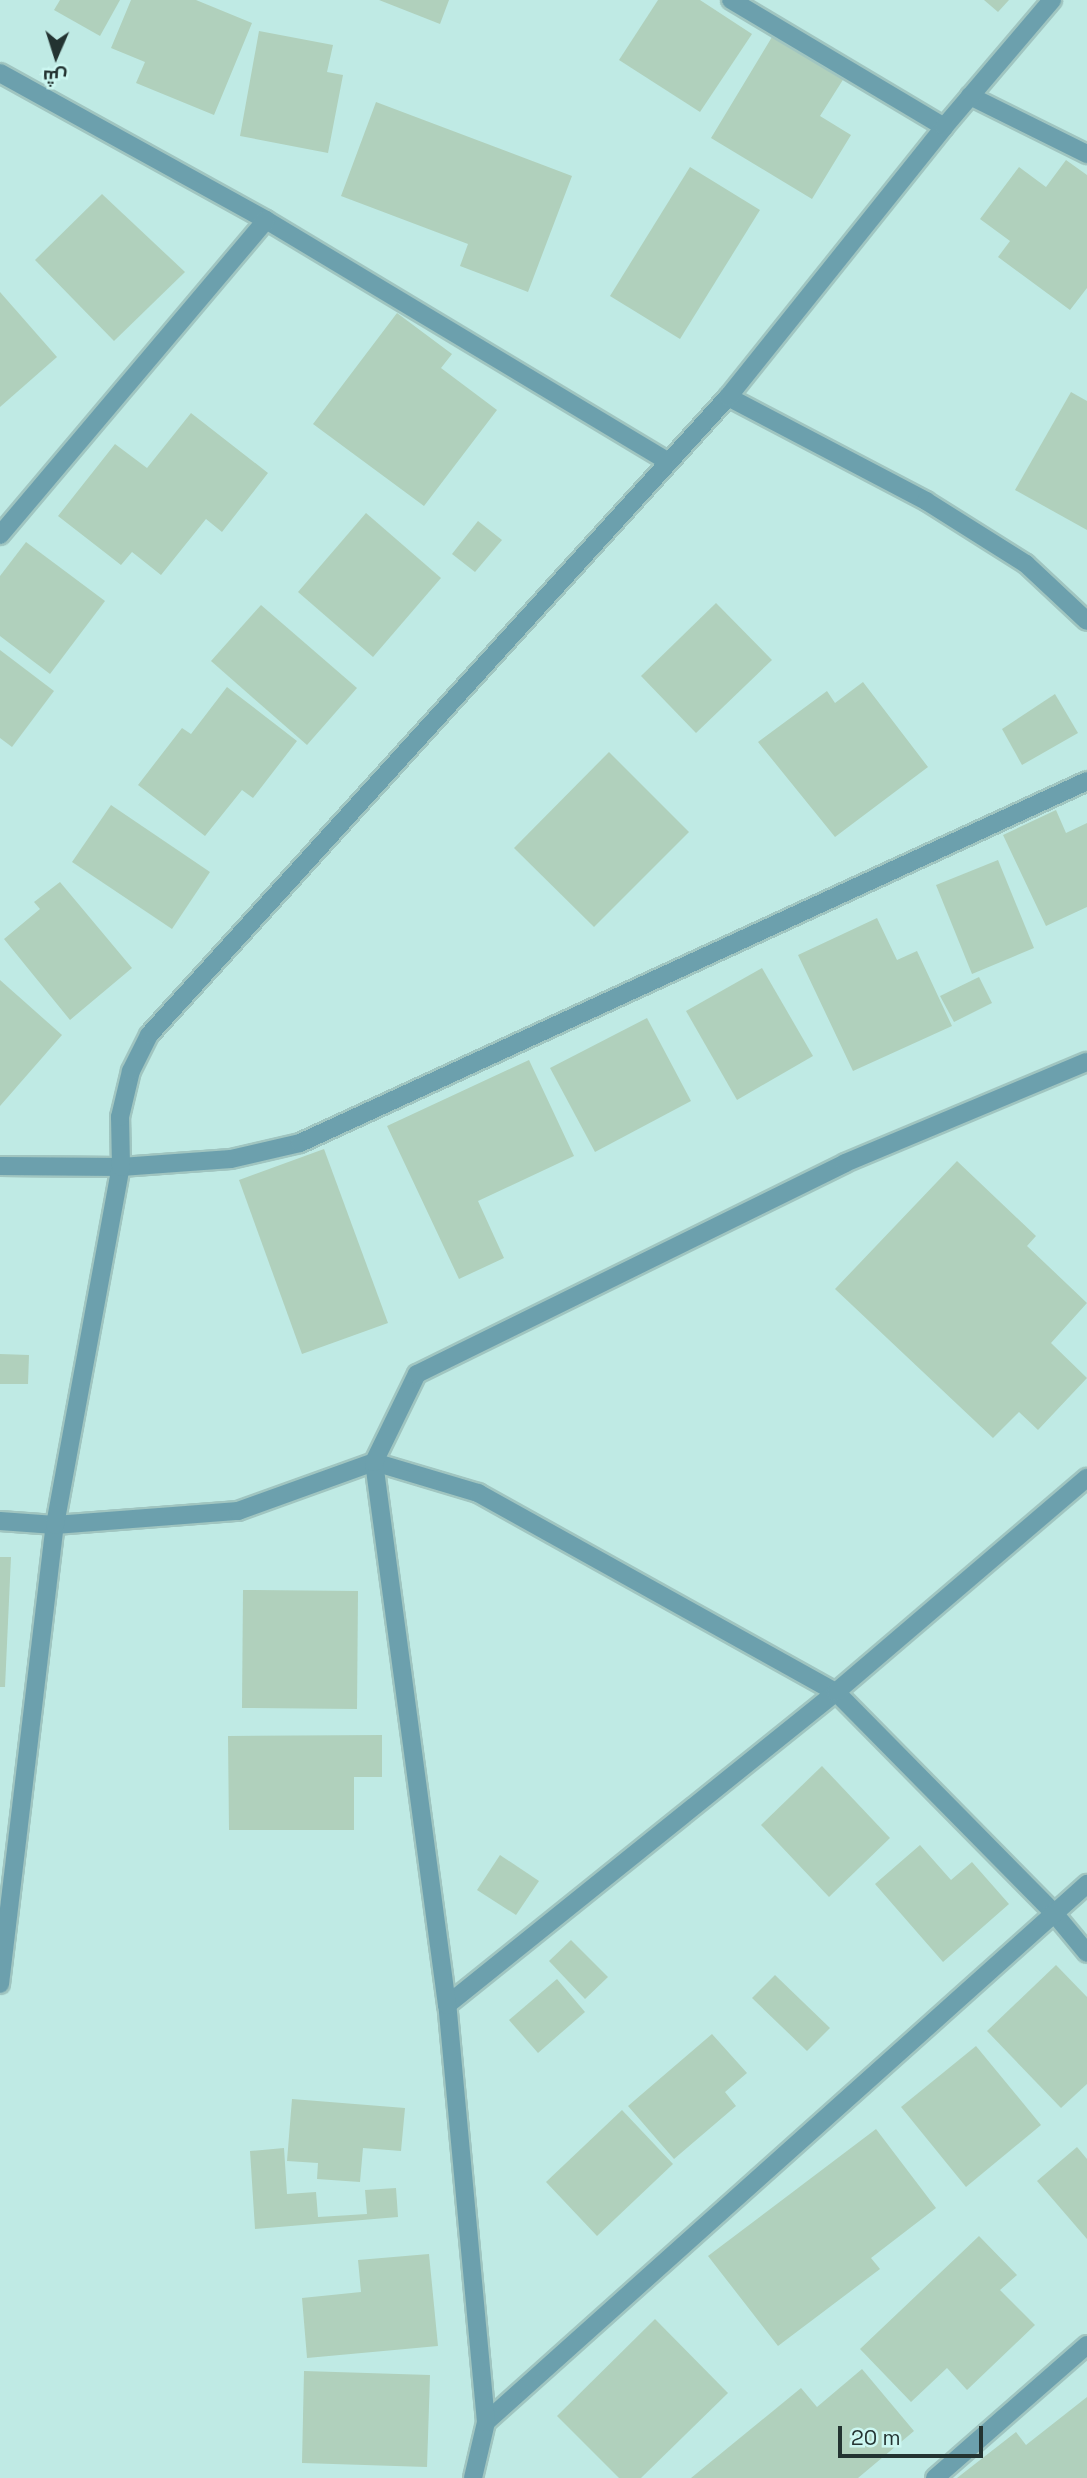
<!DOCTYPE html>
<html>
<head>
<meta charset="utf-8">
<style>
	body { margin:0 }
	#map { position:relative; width:1087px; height:2478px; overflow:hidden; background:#bfeae4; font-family:"Space Grotesk",Cairo,sans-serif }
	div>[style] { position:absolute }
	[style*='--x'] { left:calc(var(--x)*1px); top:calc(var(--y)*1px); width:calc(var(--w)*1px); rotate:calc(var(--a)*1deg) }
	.building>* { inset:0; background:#b0d0bc }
	.roads { filter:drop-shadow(2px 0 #a0c5c0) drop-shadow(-2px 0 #a0c5c0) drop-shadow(0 2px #a0c5c0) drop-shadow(0 -2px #a0c5c0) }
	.minor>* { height:18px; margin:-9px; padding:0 9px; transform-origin:9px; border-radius:9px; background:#6ca0ad }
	span { translate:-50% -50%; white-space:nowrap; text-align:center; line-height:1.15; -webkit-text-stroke:6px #ccf7f1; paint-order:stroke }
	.north { position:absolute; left:21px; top:21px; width:70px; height:70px; -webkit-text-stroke:5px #ccf7f1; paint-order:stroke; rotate:183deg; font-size:19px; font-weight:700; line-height:28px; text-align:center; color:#233331 }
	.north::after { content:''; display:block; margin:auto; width:24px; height:32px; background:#233331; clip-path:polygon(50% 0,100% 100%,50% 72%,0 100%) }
	.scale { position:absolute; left:838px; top:2426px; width:145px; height:32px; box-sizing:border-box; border:4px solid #233331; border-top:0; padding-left:9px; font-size:21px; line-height:24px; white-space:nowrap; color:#233331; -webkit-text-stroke:5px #ccf7f1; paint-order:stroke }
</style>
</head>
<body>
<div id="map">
	<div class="building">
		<div style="clip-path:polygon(60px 0,120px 0,100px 36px,54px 10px)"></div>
		<div style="clip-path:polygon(131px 0,196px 0,252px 23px,214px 115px,136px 83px,145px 62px,111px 48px)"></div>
		<div style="clip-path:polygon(379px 0,449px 0,440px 24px)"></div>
		<div style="clip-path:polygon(658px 0,700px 0,752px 34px,700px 112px,619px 60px)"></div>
		<div style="clip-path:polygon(984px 0,1009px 0,998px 12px)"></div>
		<div style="clip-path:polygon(259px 31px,333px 45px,327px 72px,343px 75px,328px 153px,240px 136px)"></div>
		<div style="clip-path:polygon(775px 32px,846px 75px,820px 116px,851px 135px,812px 199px,711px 138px)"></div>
		<div style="clip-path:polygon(376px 102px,572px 176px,528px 292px,460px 266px,468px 244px,341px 196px)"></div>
		<div style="clip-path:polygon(1066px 160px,1087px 175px,1087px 288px,1070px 310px,998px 257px,1010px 241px,980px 219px,1019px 167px,1046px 187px)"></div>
		<div style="clip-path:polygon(690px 167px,760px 210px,680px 339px,610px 296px)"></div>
		<div style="clip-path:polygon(102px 194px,185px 272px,114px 341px,35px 260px)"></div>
		<div style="clip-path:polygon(0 292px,57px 357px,0 407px)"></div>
		<div style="clip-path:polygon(397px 313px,452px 354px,441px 368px,497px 410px,424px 506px,313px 424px)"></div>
		<div style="clip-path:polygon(1071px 392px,1087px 401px,1087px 530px,1015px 490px)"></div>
		<div style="clip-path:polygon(191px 413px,268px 473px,222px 532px,206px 519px,161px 575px,132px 552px,121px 565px,58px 516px,115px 444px,147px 468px)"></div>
		<div style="clip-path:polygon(366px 513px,441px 578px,373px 657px,298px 592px)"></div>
		<div style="clip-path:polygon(478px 521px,502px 540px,475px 572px,452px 554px)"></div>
		<div style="clip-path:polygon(26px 542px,105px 601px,50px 674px,0 636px,0 576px)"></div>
		<div style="clip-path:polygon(716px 603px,772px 660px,696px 733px,641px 676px)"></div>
		<div style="clip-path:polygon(261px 605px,357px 688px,307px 745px,211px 661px)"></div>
		<div style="clip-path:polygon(0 650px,54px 691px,12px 747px,0 738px)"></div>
		<div style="clip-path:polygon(863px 682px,928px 767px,835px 837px,758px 742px,827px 691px,835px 703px)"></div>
		<div style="clip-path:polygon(227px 687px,297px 741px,253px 798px,242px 790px,205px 836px,138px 785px,182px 728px,191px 734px)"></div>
		<div style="clip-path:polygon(1055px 694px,1078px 733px,1022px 765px,1002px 729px)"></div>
		<div style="clip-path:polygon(609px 752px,689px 832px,594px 927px,514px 848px)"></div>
		<div style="clip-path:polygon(111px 805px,210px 872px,172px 929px,72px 862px)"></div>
		<div style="clip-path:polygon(1056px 810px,1066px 833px,1087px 823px,1087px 907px,1046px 926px,1003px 835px)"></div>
		<div style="clip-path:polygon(998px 860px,1034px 948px,972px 974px,936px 885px)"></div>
		<div style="clip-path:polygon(60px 882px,132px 968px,70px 1020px,4px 939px,40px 909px,34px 902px)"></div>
		<div style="clip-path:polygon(877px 918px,897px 960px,917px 951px,952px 1026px,853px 1071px,798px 955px)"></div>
		<div style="clip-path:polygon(762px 968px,813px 1056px,737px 1100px,686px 1011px)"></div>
		<div style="clip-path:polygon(979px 977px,992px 1003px,954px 1022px,940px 996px)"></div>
		<div style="clip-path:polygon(0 980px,62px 1035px,0 1106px)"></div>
		<div style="clip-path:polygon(647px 1018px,691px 1101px,595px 1152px,550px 1068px)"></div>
		<div style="clip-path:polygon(529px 1060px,574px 1156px,478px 1201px,504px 1258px,459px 1279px,387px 1126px)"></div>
		<div style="clip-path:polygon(324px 1149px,388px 1323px,302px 1354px,239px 1180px)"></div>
		<div style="clip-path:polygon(957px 1161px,1036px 1236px,1027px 1246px,1087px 1303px,1051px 1343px,1087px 1378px,1038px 1430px,1019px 1412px,993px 1438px,835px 1289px)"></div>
		<div style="clip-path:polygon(0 1354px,29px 1355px,28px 1384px,0 1384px)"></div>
		<div style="clip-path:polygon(0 1557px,11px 1557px,5px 1687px,0 1687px)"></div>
		<div style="clip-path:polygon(243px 1590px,358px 1591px,357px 1709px,242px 1708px)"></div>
		<div style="clip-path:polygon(382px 1735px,382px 1777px,354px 1777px,354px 1830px,229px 1830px,228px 1736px)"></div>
		<div style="clip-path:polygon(822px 1766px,890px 1838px,829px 1897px,761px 1825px)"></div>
		<div style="clip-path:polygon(920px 1845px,951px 1880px,972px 1862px,1009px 1904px,943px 1962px,875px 1884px)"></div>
		<div style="clip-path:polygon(500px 1855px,539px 1881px,516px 1915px,477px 1890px)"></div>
		<div style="clip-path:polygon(571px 1940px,608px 1977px,585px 1999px,549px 1961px)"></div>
		<div style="clip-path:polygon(1056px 1965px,1087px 1997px,1087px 2084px,1061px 2108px,987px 2031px)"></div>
		<div style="clip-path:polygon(775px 1975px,830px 2028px,807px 2051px,752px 1998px)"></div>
		<div style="clip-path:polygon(557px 1979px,585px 2012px,538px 2053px,509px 2020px)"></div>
		<div style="clip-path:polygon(712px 2034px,747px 2073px,725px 2092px,736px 2106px,674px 2159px,628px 2106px)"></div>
		<div style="clip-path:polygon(976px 2046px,1041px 2125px,966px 2187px,901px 2107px)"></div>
		<div style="clip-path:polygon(292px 2099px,405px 2108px,401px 2151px,363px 2148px,360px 2182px,317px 2179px,318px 2163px,287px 2161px)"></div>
		<div style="clip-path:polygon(622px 2110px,673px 2164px,597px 2236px,546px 2182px)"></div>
		<div style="clip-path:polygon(876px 2129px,936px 2208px,871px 2258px,880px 2269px,778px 2346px,708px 2256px)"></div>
		<div style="clip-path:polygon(1077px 2147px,1087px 2159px,1087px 2239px,1037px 2181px)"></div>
		<div style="clip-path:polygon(284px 2148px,287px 2194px,316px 2192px,318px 2217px,367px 2214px,365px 2190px,396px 2188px,398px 2217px,255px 2229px,250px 2151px)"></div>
		<div style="clip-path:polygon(979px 2236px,1017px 2275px,1000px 2290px,1035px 2325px,967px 2390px,947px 2368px,911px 2402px,860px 2349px)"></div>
		<div style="clip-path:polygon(429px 2254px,438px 2346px,307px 2358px,302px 2298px,361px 2292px,358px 2260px)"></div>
		<div style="clip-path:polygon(655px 2319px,728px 2393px,641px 2478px,619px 2478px,557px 2416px)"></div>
		<div style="clip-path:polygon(862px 2369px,914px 2431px,858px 2478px,691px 2478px,801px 2388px,817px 2407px)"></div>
		<div style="clip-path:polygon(304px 2371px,430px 2375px,427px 2467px,302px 2463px)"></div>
		<div style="clip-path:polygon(1087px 2397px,1087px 2478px,957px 2478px,1016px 2432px,1026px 2445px)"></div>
	</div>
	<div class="roads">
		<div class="minor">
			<div style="--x:731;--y:0;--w:248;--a:30.8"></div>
			<div style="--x:0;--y:73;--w:304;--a:28.9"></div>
			<div style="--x:266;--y:220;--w:466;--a:31"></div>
			<div style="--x:970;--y:96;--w:131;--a:26.4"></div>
			<div style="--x:728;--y:397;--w:224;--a:27.7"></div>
			<div style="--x:926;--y:501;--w:118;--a:32.2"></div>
			<div style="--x:1026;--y:564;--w:83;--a:43.1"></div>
			<div style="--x:0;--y:535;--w:412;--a:-49.8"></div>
			<div style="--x:0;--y:1166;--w:121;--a:0.5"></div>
			<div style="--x:121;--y:1167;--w:110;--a:-4.2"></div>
			<div style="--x:231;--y:1159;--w:71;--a:-13.1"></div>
			<div style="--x:300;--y:1143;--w:866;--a:-24.7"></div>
			<div style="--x:0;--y:1521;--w:55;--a:4.2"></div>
			<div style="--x:55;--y:1525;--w:184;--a:-4.4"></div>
			<div style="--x:238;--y:1511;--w:145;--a:-19.8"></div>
			<div style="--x:374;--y:1462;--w:109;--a:16.6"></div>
			<div style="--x:478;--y:1493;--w:410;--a:29.1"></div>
			<div style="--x:836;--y:1692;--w:309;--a:45.4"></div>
			<div style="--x:1053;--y:1912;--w:53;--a:50.3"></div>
			<div style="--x:0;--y:1984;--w:462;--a:-83.2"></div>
			<div style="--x:55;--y:1525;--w:364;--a:-79.6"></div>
			<div style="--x:121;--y:1167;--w:50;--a:-91.1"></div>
			<div style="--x:120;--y:1117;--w:47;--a:-76.6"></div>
			<div style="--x:131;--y:1071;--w:40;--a:-63.4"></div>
			<div style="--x:149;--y:1035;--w:862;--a:-47.78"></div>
			<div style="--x:728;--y:397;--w:346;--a:-51.3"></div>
			<div style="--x:944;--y:127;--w:167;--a:-49.6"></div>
			<div style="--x:447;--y:2005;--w:499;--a:-38.8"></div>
			<div style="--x:836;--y:1692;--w:330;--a:-40.5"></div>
			<div style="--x:486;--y:2422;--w:807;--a:-41.83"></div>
			<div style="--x:473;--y:2478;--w:57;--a:-76.9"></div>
			<div style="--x:486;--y:2422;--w:419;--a:-95.3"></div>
			<div style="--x:447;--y:2005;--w:548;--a:-97.66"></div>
			<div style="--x:374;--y:1462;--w:98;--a:-64"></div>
			<div style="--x:417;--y:1374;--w:477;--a:-26.2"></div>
			<div style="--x:845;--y:1163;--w:262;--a:-22.7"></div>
			<div style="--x:935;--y:2478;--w:202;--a:-41.2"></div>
		</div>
	</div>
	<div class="north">ش</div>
	<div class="scale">20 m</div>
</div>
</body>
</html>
